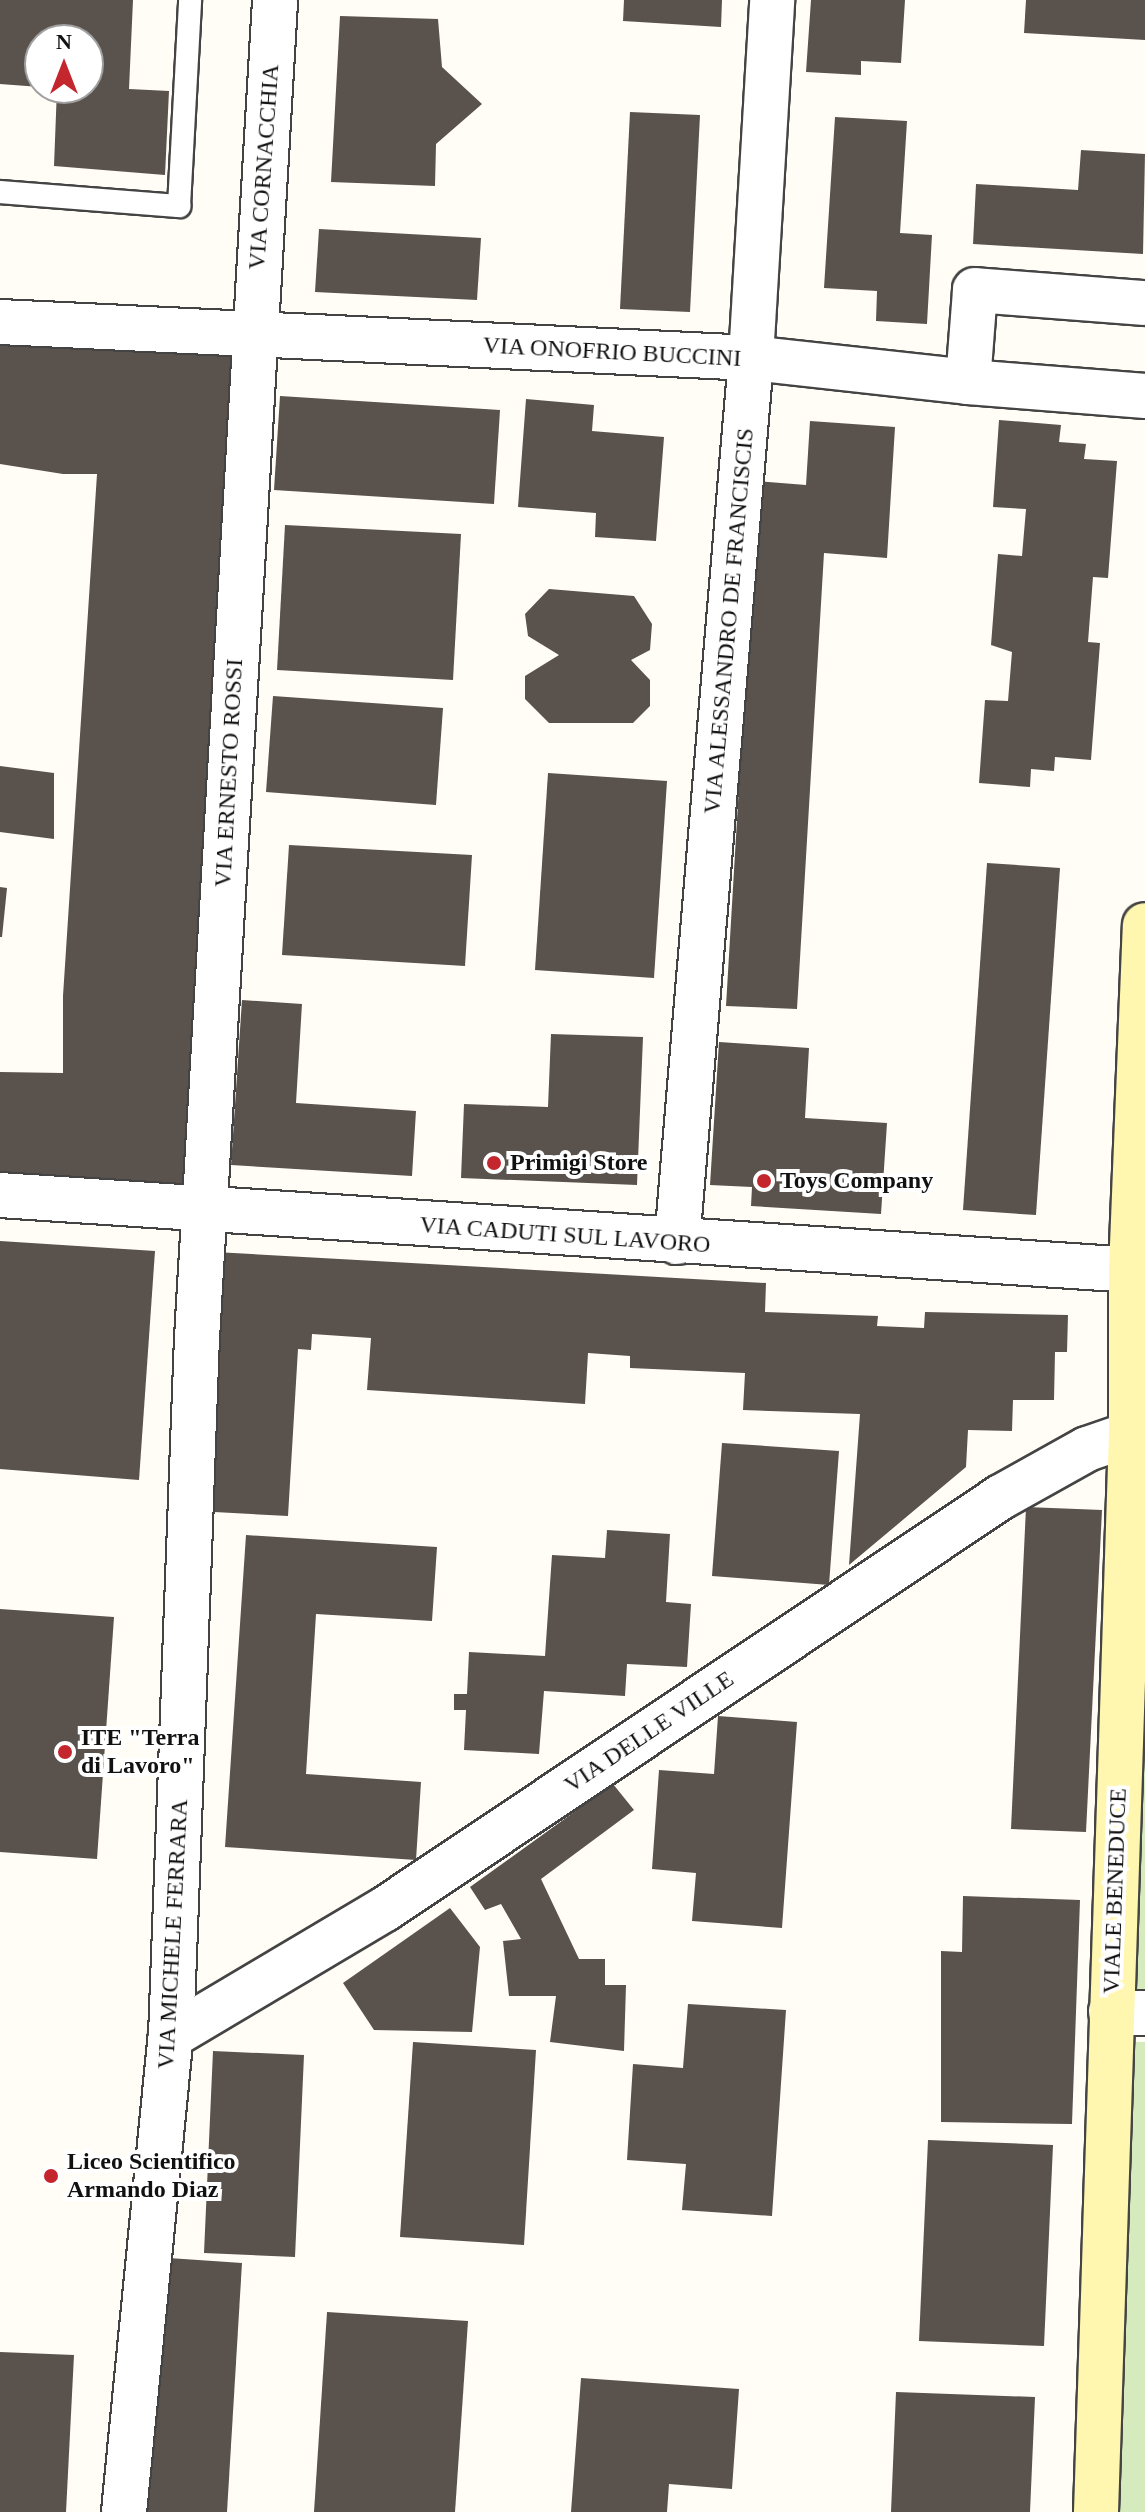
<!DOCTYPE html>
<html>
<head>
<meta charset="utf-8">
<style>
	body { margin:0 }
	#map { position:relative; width:1145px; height:2512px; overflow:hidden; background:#fffdf5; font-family:Georgia,serif }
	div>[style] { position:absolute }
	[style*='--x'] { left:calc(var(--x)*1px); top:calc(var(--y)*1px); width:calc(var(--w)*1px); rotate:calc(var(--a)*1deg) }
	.green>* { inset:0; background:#d5ebbd }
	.building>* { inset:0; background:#5a524d }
	.roads { filter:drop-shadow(2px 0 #444) drop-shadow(-2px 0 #444) drop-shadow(0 2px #444) drop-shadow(0 -2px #444) }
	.lane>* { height:22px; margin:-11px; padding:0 11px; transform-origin:11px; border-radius:11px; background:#fff }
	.street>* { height:44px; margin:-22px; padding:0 22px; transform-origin:22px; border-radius:22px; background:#fff }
	.secondary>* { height:44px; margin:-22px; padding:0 22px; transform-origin:22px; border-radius:22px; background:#fff6b0 }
	.dots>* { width:22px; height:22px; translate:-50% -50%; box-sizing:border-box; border:4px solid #fff; border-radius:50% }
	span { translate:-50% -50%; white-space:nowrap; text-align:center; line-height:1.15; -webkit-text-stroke:8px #fff; paint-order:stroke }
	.street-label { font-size:24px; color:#111 }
	.poi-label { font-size:24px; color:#111; font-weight:700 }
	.left { translate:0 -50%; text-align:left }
	.north { position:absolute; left:24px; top:24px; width:80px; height:80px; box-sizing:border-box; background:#fff; border:2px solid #a0a0a0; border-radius:50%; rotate:0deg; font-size:22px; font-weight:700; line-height:32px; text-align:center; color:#111 }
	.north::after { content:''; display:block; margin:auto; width:28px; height:36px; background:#c4262e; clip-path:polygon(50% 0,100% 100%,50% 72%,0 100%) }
</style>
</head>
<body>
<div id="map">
	<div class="green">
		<div style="clip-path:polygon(1145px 1370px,1145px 1998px,1126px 1995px)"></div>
		<div style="clip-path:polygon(1126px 2042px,1145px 2042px,1145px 2512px,1112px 2512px)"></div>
	</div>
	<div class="building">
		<div style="clip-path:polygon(0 0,133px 0,129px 89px,169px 91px,165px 175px,54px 166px,57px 88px,88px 88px,88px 40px,40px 40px,40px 87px,0 84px)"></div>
		<div style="clip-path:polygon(624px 0,722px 0,721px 27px,623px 21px)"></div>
		<div style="clip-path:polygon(811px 0,905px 0,901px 63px,861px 61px,861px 75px,806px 72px)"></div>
		<div style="clip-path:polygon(1026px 0,1145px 0,1145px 40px,1024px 33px)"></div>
		<div style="clip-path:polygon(340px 16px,438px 19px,442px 67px,482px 104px,436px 144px,435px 186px,331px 182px)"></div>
		<div style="clip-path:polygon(630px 112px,700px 115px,690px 312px,620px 309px)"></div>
		<div style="clip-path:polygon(835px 117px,907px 121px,900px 233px,932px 235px,927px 324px,876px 321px,877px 291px,824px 288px)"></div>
		<div style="clip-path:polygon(1081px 150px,1145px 154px,1143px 254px,973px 244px,976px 184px,1078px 190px)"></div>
		<div style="clip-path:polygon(319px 229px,481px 238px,477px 300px,315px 292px)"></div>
		<div style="clip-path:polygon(0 322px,253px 334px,205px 1211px,0 1195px,0 1072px,63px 1073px,63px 996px,97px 474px,63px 474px,0 464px)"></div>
		<div style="clip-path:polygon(280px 396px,500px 410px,494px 504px,274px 490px)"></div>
		<div style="clip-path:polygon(526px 399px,594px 405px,592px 431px,664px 437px,656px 541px,595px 537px,596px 513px,518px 507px)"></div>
		<div style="clip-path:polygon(999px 420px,1061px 425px,1059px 442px,1086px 444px,1084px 459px,1117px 461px,1108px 578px,1093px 577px,1088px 642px,1100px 643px,1091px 760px,1055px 757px,1054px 771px,1031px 769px,1030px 787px,979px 783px,985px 700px,1008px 701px,1012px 652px,991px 645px,998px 554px,1022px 556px,1026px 509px,993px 507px)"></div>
		<div style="clip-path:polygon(810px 421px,895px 427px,887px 558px,824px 553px,797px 1009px,726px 1006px,757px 481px,806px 485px)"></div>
		<div style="clip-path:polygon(285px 525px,461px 534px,453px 680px,277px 670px)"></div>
		<div style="clip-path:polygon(549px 589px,634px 596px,652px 624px,650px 650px,631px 660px,650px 680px,650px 706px,633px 723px,549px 723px,525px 699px,525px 676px,559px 655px,528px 636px,525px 614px)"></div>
		<div style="clip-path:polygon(273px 696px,443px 708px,436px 805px,266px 792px)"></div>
		<div style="clip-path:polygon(0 766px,54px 773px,54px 839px,0 832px)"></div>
		<div style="clip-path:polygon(548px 773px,667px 781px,654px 978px,535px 970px)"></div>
		<div style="clip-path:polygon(289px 845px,472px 855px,465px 966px,282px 955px)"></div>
		<div style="clip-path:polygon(987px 863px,1060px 868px,1036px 1215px,963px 1210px)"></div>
		<div style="clip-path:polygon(0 887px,7px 888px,2px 937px,0 937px)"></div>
		<div style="clip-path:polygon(242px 1000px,302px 1004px,296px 1103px,416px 1111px,412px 1176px,231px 1165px)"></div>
		<div style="clip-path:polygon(551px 1034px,643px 1037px,637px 1185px,461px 1178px,464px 1104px,548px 1107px)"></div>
		<div style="clip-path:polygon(719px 1042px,809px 1048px,805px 1118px,887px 1123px,881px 1214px,751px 1206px,752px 1187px,710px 1185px)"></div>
		<div style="clip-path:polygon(0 1241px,155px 1251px,139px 1480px,0 1469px)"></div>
		<div style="clip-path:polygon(215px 1252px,766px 1283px,765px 1312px,878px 1316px,877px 1326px,924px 1328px,925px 1312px,1068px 1315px,1067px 1352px,1055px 1352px,1054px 1400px,1013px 1400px,1012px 1431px,968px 1430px,966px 1467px,849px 1565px,860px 1414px,743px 1410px,745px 1373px,630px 1368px,630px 1356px,588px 1353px,585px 1404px,367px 1390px,371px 1338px,312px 1334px,311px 1350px,298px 1349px,288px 1516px,196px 1511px)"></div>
		<div style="clip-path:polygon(722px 1443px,839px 1451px,829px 1585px,712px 1576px)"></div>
		<div style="clip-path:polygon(1026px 1507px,1102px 1510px,1086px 1832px,1011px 1829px)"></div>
		<div style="clip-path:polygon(607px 1530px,670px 1534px,666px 1602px,691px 1604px,687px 1667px,627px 1664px,625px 1696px,544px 1691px,539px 1754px,464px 1750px,466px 1710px,454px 1710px,454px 1694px,467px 1694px,469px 1652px,545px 1656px,552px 1555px,605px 1558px)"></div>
		<div style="clip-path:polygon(246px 1535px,437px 1547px,432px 1621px,316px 1614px,306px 1774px,421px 1782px,416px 1860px,225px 1847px)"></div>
		<div style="clip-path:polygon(0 1609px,114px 1617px,97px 1859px,0 1852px)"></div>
		<div style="clip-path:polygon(718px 1716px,797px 1722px,782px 1928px,692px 1921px,696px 1873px,652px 1869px,659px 1770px,714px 1774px)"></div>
		<div style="clip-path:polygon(613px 1784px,634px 1810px,541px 1879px,579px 1959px,605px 1959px,605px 1985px,626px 1985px,624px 2051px,550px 2042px,556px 1996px,509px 1996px,503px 1941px,521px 1939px,501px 1904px,485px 1910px,470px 1887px)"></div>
		<div style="clip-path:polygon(963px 1896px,1080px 1900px,1072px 2124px,941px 2122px,941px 1951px,962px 1952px)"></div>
		<div style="clip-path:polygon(450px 1908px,480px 1947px,472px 2032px,374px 2030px,343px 1983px)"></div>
		<div style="clip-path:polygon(688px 2004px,786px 2010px,772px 2216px,682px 2210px,686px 2164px,627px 2160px,633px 2064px,683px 2068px)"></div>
		<div style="clip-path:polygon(413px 2042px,536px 2050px,524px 2245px,400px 2237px)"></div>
		<div style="clip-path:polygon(213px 2051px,304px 2055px,295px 2257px,204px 2253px)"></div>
		<div style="clip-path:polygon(928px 2140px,1053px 2145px,1044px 2346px,919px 2341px)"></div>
		<div style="clip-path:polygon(154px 2257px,242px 2263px,227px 2512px,139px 2512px)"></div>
		<div style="clip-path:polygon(327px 2312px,468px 2321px,455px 2512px,314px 2512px)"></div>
		<div style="clip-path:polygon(0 2352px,74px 2355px,66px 2512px,0 2512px)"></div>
		<div style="clip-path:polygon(581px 2378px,739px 2389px,732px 2489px,669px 2484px,667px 2512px,571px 2512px)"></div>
		<div style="clip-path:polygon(896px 2392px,1035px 2397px,1030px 2512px,891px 2512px)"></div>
	</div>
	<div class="roads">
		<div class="lane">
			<div style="--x:0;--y:192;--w:180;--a:4.5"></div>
			<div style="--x:179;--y:206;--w:206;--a:-86.9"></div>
		</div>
		<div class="street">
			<div style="--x:0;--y:322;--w:752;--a:2.74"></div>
			<div style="--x:751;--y:358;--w:218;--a:6.3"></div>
			<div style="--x:968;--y:382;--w:178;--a:4.5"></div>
			<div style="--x:968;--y:382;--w:92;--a:-85.6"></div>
			<div style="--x:975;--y:290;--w:170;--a:4.4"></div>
			<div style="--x:0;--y:1195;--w:1133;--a:3.79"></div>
			<div style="--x:677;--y:1242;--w:887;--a:-85.21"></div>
			<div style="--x:751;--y:358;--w:359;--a:-86.6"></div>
			<div style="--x:1111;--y:2012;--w:34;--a:2"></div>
			<div style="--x:171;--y:2036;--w:249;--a:-30.7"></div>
			<div style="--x:385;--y:1909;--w:741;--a:-33.78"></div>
			<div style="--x:1001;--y:1497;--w:98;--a:-29.2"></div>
			<div style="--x:1087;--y:1449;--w:46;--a:-18.8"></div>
			<div style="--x:124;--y:2512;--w:478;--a:-84.4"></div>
			<div style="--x:171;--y:2036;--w:698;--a:-87.87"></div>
			<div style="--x:197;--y:1338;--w:1340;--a:-86.66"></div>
		</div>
		<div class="secondary">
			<div style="--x:1096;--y:2512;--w:1079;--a:-88.14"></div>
			<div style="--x:1131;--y:1434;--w:164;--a:-90"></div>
			<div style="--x:1131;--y:1270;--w:345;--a:-87.7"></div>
		</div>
	</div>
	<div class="dots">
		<div style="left:494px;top:1163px;background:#c4262e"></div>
		<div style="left:764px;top:1181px;background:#c4262e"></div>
		<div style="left:65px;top:1752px;background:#c4262e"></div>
		<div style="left:51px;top:2176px;background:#c4262e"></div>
	</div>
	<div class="street-label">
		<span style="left:264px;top:167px;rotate:-86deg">VIA CORNACCHIA</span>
		<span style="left:612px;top:352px;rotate:3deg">VIA ONOFRIO BUCCINI</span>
		<span style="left:729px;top:621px;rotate:-85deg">VIA ALESSANDRO DE FRANCISCIS</span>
		<span style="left:229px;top:773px;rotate:-87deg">VIA ERNESTO ROSSI</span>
		<span style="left:565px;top:1235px;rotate:4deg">VIA CADUTI SUL LAVORO</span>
		<span style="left:649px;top:1732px;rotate:-34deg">VIA DELLE VILLE</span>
		<span style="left:1115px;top:1891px;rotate:-88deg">VIALE BENEDUCE</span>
		<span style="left:173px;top:1934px;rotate:-87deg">VIA MICHELE FERRARA</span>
	</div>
	<div class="poi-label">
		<span class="left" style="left:510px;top:1163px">Primigi Store</span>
		<span class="left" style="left:780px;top:1181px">Toys Company</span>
		<span class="left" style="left:81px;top:1752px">ITE "Terra<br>di Lavoro"</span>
		<span class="left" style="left:67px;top:2176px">Liceo Scientifico<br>Armando Diaz</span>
	</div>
	<div class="north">N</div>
</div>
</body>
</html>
